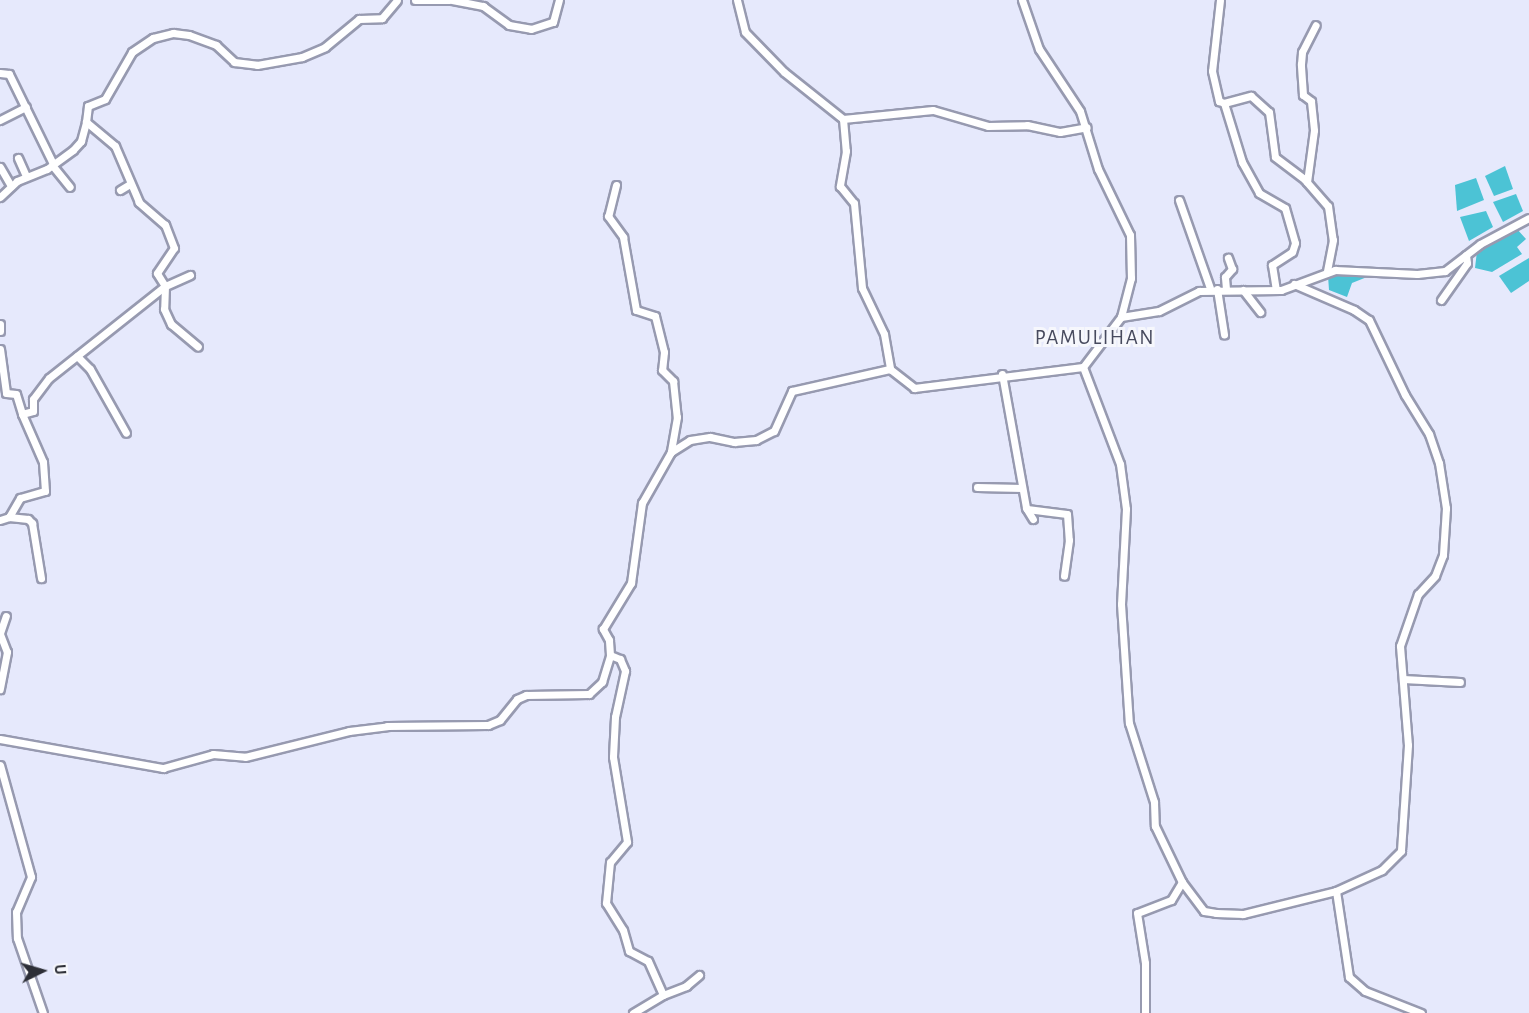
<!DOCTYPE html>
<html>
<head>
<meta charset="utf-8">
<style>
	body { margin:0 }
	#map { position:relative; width:1529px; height:1013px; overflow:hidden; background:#e6e9fc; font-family:"Alegreya Sans",sans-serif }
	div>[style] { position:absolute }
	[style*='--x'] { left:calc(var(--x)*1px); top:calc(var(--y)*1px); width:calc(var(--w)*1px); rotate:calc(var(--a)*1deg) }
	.water>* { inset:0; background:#4cc3d5 }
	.roads { filter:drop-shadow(2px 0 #979ab0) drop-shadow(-2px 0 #979ab0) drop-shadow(0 2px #979ab0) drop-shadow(0 -2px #979ab0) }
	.minor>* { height:7px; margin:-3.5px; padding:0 3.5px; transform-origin:3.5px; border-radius:3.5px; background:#fff }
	span { translate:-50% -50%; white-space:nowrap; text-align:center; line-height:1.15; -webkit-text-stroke:6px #f6f7fc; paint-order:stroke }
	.quarter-label { font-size:21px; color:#474a5e; letter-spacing:1.5px }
	.north { position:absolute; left:12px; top:941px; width:60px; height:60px; -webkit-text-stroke:4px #f6f7fc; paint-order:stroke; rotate:85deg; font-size:16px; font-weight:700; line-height:24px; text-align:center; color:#2d2f37 }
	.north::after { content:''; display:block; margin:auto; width:21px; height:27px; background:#2d2f37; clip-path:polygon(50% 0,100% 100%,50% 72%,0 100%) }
</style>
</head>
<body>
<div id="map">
	<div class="water">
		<div style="clip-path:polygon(1505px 166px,1513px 189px,1494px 196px,1485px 176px)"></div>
		<div style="clip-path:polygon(1476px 178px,1484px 200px,1457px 211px,1455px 185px)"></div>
		<div style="clip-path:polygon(1516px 194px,1523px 211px,1503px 222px,1493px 202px)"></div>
		<div style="clip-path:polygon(1486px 211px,1493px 227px,1469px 241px,1460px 217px)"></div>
		<div style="clip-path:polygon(1516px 228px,1526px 239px,1517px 247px,1522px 254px,1492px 272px,1475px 268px,1477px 251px)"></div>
		<div style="clip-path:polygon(1529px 258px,1529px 281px,1511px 293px,1499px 276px)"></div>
		<div style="clip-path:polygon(1366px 273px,1367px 277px,1352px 283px,1347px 297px,1329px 290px,1328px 276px)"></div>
	</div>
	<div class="roads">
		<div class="minor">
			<div style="--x:415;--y:0;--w:34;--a:0"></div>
			<div style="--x:452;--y:0;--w:32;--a:11"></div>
			<div style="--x:483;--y:6;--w:32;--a:36"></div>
			<div style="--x:509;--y:25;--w:22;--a:10"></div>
			<div style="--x:531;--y:29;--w:23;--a:-18"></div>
			<div style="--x:553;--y:22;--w:23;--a:-75"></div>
			<div style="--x:737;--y:0;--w:33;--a:76"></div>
			<div style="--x:745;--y:32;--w:56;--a:45.7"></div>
			<div style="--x:784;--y:72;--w:75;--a:38.5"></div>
			<div style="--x:843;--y:119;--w:90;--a:-5.7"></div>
			<div style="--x:933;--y:110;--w:57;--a:16.2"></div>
			<div style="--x:988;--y:126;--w:39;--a:-1"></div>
			<div style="--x:1027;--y:125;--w:34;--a:12"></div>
			<div style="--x:1060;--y:132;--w:27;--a:-10"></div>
			<div style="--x:1022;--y:0;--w:52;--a:70.9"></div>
			<div style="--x:1039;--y:49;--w:74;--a:56.5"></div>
			<div style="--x:1080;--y:111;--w:61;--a:72.8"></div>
			<div style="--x:1098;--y:169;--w:73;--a:64.1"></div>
			<div style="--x:1130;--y:235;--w:43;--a:88.7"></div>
			<div style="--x:1131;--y:278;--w:40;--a:104.4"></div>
			<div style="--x:1220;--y:0;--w:71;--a:96.4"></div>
			<div style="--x:1212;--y:71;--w:31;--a:77"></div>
			<div style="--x:1219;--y:101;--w:5;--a:22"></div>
			<div style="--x:1224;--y:103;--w:62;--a:73"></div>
			<div style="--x:1242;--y:162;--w:35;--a:61"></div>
			<div style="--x:1259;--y:193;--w:30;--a:30"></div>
			<div style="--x:1285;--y:208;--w:36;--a:74"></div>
			<div style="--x:1295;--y:243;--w:9;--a:108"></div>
			<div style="--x:1292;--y:252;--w:24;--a:147"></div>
			<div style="--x:1272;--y:265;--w:25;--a:81"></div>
			<div style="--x:0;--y:73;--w:9;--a:6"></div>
			<div style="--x:9;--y:74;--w:100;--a:63.9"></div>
			<div style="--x:1224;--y:103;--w:28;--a:-15"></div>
			<div style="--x:1251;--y:96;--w:24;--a:42"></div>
			<div style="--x:1269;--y:112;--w:45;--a:82.4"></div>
			<div style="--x:1275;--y:157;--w:38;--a:37"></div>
			<div style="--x:1305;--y:180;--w:35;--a:49"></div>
			<div style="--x:1328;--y:206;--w:34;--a:82"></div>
			<div style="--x:1333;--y:240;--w:33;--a:101"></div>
			<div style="--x:843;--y:119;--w:32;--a:85"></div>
			<div style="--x:846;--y:151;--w:36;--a:100"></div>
			<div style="--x:840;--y:186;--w:22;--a:51"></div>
			<div style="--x:854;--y:203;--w:85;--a:84.6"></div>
			<div style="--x:862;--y:288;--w:51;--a:64.4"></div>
			<div style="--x:884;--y:334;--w:36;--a:80"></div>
			<div style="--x:0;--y:120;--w:29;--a:-27"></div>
			<div style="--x:18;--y:158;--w:20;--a:66"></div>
			<div style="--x:52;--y:165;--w:28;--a:51"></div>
			<div style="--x:0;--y:167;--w:22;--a:60"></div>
			<div style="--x:1307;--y:182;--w:52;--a:-82.3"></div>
			<div style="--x:1314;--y:130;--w:29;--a:-96"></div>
			<div style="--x:1311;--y:101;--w:10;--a:-143"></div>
			<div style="--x:1303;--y:95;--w:31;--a:-94"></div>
			<div style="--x:1301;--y:64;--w:12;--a:-85"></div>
			<div style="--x:1302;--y:52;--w:30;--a:-63"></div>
			<div style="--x:616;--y:185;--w:32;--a:104"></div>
			<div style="--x:608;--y:216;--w:26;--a:54"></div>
			<div style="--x:623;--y:237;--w:74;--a:79.9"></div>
			<div style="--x:636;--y:310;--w:20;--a:18"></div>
			<div style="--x:655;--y:316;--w:37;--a:76"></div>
			<div style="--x:664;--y:352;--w:18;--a:96"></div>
			<div style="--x:662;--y:370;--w:16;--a:45"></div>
			<div style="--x:673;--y:381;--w:36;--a:84"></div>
			<div style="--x:677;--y:417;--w:36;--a:100"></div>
			<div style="--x:120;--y:190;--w:12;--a:-31"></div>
			<div style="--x:0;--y:197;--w:23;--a:-43"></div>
			<div style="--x:17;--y:181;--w:32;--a:-22"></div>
			<div style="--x:47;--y:169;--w:32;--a:-36"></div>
			<div style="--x:73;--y:150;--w:12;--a:-48"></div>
			<div style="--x:81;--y:141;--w:20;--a:-75"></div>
			<div style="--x:1179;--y:200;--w:93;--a:70.6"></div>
			<div style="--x:190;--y:275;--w:27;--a:156"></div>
			<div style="--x:165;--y:286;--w:23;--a:92"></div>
			<div style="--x:164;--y:309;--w:17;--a:65"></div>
			<div style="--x:171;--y:324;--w:35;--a:40"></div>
			<div style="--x:1294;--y:284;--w:65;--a:23.4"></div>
			<div style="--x:1354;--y:310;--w:18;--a:34"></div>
			<div style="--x:1369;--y:320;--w:83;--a:64.4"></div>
			<div style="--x:1405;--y:395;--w:46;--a:58.4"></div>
			<div style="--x:1429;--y:434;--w:31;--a:71"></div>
			<div style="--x:1439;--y:463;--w:46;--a:81.2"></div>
			<div style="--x:1446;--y:508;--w:47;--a:93.7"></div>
			<div style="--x:1443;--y:555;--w:22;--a:111"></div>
			<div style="--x:1435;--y:576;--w:25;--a:133"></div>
			<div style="--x:1418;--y:594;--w:55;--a:109.1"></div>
			<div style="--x:1400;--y:646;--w:99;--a:85.4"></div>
			<div style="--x:1408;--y:745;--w:106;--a:93.8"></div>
			<div style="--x:1401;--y:851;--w:27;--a:135"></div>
			<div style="--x:1382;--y:870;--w:51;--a:155.5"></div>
			<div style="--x:1336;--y:891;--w:87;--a:81.4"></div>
			<div style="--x:1349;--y:977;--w:21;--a:41"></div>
			<div style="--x:1365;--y:991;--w:60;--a:21.4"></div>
			<div style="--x:1217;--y:289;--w:46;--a:81.2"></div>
			<div style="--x:1226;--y:289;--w:12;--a:-95"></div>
			<div style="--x:1225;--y:277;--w:11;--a:-49"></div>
			<div style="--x:1232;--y:269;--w:12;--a:-110"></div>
			<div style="--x:1243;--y:290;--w:28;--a:52"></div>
			<div style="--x:1441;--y:300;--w:45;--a:-54.9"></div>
			<div style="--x:1467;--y:263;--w:8;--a:-97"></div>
			<div style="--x:0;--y:324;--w:7;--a:90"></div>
			<div style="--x:0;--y:349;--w:44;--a:82.2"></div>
			<div style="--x:6;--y:393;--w:10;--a:6"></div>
			<div style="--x:16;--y:394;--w:21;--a:73"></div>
			<div style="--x:77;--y:356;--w:18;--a:45"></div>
			<div style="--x:90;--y:369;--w:73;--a:60.6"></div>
			<div style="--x:1083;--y:367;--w:104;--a:69.1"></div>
			<div style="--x:1120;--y:464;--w:45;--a:82.4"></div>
			<div style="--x:1126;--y:509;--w:95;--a:93"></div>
			<div style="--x:1121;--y:604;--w:119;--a:86.2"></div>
			<div style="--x:1129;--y:723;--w:83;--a:72.4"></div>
			<div style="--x:1154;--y:802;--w:24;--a:88"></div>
			<div style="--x:1155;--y:826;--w:62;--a:64.3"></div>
			<div style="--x:1182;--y:882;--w:21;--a:121"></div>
			<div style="--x:1171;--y:900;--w:36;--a:159"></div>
			<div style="--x:1137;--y:913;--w:51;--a:80.9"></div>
			<div style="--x:1145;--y:963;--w:50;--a:90"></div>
			<div style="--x:1002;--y:374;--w:136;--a:79.8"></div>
			<div style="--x:1026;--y:508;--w:13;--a:58"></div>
			<div style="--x:977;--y:487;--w:45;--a:1.3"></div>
			<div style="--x:1027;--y:509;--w:40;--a:7.1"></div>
			<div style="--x:1067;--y:514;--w:26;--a:86"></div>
			<div style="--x:1069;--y:540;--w:36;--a:98"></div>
			<div style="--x:9;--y:517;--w:19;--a:6"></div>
			<div style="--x:28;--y:519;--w:6;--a:45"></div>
			<div style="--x:32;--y:523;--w:56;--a:80.7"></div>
			<div style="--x:0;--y:520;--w:9;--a:-18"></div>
			<div style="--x:9;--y:517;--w:22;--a:-60"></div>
			<div style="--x:20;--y:498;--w:26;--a:-16"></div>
			<div style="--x:45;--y:491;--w:29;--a:-94"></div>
			<div style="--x:43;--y:462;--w:52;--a:-113.6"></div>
			<div style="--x:22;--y:414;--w:11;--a:-15"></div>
			<div style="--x:33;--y:411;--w:12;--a:-90"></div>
			<div style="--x:33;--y:399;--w:26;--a:-53"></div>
			<div style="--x:49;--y:378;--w:148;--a:-38.4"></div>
			<div style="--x:165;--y:286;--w:15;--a:-122"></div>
			<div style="--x:157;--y:273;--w:30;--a:-56"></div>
			<div style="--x:174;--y:248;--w:25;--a:-111"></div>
			<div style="--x:165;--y:225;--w:35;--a:-139"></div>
			<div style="--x:139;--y:202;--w:61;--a:-113.2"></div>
			<div style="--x:115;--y:146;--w:38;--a:-140"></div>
			<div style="--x:86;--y:122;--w:16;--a:-83"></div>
			<div style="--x:88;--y:106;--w:18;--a:-22"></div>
			<div style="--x:105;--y:99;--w:54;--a:-60.1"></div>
			<div style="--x:132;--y:52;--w:25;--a:-34"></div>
			<div style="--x:153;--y:38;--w:21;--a:-14"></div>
			<div style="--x:173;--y:33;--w:16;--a:7"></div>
			<div style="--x:189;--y:35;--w:29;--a:20"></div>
			<div style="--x:216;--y:45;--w:25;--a:43"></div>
			<div style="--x:234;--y:62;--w:23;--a:7"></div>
			<div style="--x:257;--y:65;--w:46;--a:-10.1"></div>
			<div style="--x:302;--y:57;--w:25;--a:-23"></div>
			<div style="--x:325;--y:47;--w:44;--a:-39.5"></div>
			<div style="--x:359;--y:19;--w:23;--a:-2"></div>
			<div style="--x:382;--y:18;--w:23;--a:-50"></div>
			<div style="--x:0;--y:633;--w:18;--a:-71"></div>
			<div style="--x:0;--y:634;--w:19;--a:69"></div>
			<div style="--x:7;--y:652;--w:38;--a:101"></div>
			<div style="--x:610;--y:655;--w:11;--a:22"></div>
			<div style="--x:620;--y:659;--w:13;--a:67"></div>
			<div style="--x:625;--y:671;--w:47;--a:102.3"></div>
			<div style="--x:615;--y:717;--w:40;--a:92.9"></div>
			<div style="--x:613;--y:757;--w:86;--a:80.6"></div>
			<div style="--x:627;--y:842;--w:26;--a:130"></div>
			<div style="--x:610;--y:862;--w:41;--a:95.6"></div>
			<div style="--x:606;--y:903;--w:32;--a:58"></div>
			<div style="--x:623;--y:930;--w:22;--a:74"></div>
			<div style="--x:629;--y:951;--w:21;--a:28"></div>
			<div style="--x:648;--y:961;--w:37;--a:66"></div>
			<div style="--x:663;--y:995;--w:35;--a:149"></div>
			<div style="--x:1403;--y:679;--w:57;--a:3"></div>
			<div style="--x:0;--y:739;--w:166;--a:10.1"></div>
			<div style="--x:163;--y:768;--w:52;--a:-15.6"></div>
			<div style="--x:213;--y:754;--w:32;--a:5"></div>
			<div style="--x:245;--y:757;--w:107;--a:-14"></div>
			<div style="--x:349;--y:731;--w:38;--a:-7"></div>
			<div style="--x:387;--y:726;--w:101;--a:-0.6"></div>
			<div style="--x:488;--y:725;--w:13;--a:-23"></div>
			<div style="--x:500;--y:720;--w:27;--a:-51"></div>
			<div style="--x:517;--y:699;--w:10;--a:-24"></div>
			<div style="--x:526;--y:695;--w:63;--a:-0.9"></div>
			<div style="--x:589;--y:694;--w:18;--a:-43"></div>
			<div style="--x:602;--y:682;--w:28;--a:-73"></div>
			<div style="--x:610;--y:655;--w:15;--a:-94"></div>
			<div style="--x:609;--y:640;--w:13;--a:-119"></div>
			<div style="--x:603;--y:629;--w:54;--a:-58.7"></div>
			<div style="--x:631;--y:583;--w:81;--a:-82.2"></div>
			<div style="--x:642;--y:503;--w:59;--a:-60.4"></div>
			<div style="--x:671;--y:452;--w:22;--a:-32"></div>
			<div style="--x:690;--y:440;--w:20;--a:-9"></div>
			<div style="--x:710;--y:437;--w:25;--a:12"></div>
			<div style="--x:734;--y:442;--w:22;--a:-5"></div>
			<div style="--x:756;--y:440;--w:20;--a:-27"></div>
			<div style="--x:774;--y:431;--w:44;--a:-65.8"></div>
			<div style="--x:792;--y:391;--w:100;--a:-12.7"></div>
			<div style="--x:890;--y:369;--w:31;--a:38"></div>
			<div style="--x:914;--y:388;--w:170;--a:-7.1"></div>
			<div style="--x:1083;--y:367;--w:63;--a:-52.8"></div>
			<div style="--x:1121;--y:317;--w:38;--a:-9"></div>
			<div style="--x:1159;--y:311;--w:45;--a:-26.6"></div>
			<div style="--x:1199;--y:291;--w:82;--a:-0.7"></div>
			<div style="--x:1281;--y:290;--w:58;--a:-20.3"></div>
			<div style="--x:1335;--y:270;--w:82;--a:2.8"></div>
			<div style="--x:1417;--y:274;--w:28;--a:-6"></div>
			<div style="--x:1445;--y:271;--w:44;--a:-37.6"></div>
			<div style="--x:1480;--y:244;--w:55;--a:-28"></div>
			<div style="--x:0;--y:765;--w:116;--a:74.5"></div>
			<div style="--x:31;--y:877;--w:38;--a:113"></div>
			<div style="--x:16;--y:912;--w:26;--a:88"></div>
			<div style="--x:17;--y:938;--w:79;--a:70.9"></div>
			<div style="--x:1182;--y:882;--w:36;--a:53"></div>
			<div style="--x:1204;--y:911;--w:12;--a:9"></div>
			<div style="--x:1216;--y:913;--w:27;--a:2"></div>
			<div style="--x:1243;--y:914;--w:96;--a:-13.9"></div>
			<div style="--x:663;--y:995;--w:25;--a:-21"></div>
			<div style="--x:686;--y:986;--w:17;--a:-40"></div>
		</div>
	</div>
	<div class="quarter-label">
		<span style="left:1095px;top:338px">PAMULIHAN</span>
	</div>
	<div class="north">U</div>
</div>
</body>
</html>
